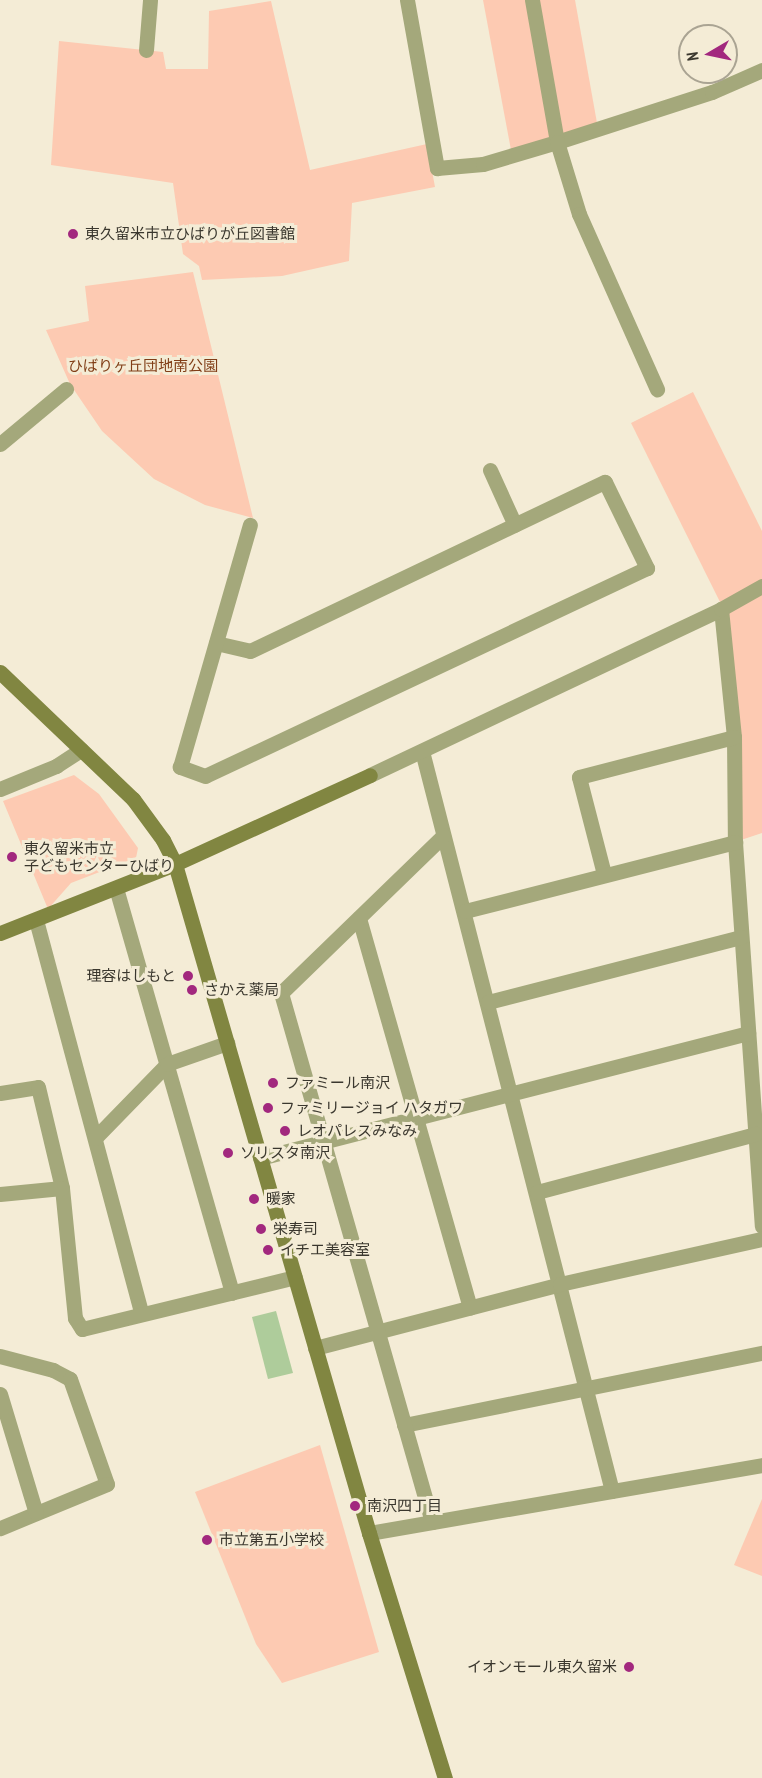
<!DOCTYPE html>
<html>
<head>
<meta charset="utf-8">
<style>
	body { margin:0 }
	#map { position:relative; width:762px; height:1778px; overflow:hidden; background:#f4ecd6; font-family:"PT Sans Narrow","Noto Sans JP",sans-serif }
	div>[style] { position:absolute }
	[style*='--x'] { left:calc(var(--x)*1px); top:calc(var(--y)*1px); width:calc(var(--w)*1px); rotate:calc(var(--a)*1deg) }
	.green>* { inset:0; background:#fdcab2 }
	.water>* { inset:0; background:#aecc9b }
	.street>* { height:15px; margin:-7.5px; padding:0 7.5px; transform-origin:7.5px; border-radius:7.5px; background:#a4a87b }
	.secondary>* { height:15px; margin:-7.5px; padding:0 7.5px; transform-origin:7.5px; border-radius:7.5px; background:#818641 }
	.dots>* { width:16px; height:16px; translate:-50% -50%; box-sizing:border-box; border:3px solid #f4ecd6; border-radius:50% }
	span { translate:-50% -50%; white-space:nowrap; text-align:center; line-height:1.15; -webkit-text-stroke:6px #f4ecd6; paint-order:stroke }
	.poi-label { font-size:15px; color:#3a372e }
	.left { translate:0 -50%; text-align:left }
	.right { translate:-100% -50%; text-align:right }
	.park-label { font-size:15px; color:#813e17 }
	.north { position:absolute; left:678px; top:24px; width:60px; height:60px; box-sizing:border-box; background:#f4ecd6; border:2px solid #aaa493; border-radius:50%; rotate:261deg; font-size:16px; font-weight:700; line-height:24px; text-align:center; color:#3a372e }
	.north::after { content:''; display:block; margin:auto; width:21px; height:27px; background:#a2287e; clip-path:polygon(50% 0,100% 100%,50% 72%,0 100%) }
</style>
</head>
<body>
<div id="map">
	<div class="green">
		<div style="clip-path:polygon(483px 0,575px 0,597px 123px,511px 150px)"></div>
		<div style="clip-path:polygon(271px 1px,310px 170px,427px 144px,435px 187px,352px 203px,349px 261px,282px 276px,202px 280px,199px 266px,183px 254px,173px 183px,51px 165px,59px 41px,163px 52px,166px 69px,208px 69px,209px 11px)"></div>
		<div style="clip-path:polygon(193px 272px,253px 518px,205px 505px,154px 479px,102px 431px,70px 384px,46px 330px,89px 321px,85px 286px)"></div>
		<div style="clip-path:polygon(693px 392px,762px 531px,762px 581px,720px 602px,631px 423px)"></div>
		<div style="clip-path:polygon(762px 591px,762px 833px,735px 842px,721px 609px)"></div>
		<div style="clip-path:polygon(74px 775px,99px 794px,138px 848px,136px 858px,71px 883px,48px 909px,3px 801px)"></div>
		<div style="clip-path:polygon(320px 1445px,379px 1652px,282px 1683px,256px 1644px,195px 1492px)"></div>
		<div style="clip-path:polygon(762px 1499px,762px 1576px,734px 1565px)"></div>
	</div>
	<div class="water">
		<div style="clip-path:polygon(276px 1311px,293px 1373px,268px 1379px,252px 1317px)"></div>
	</div>
	<div class="street">
		<div style="--x:407;--y:0;--w:171;--a:79.9"></div>
		<div style="--x:437;--y:168;--w:46;--a:-5"></div>
		<div style="--x:483;--y:164;--w:77;--a:-16.6"></div>
		<div style="--x:557;--y:142;--w:163;--a:-17.9"></div>
		<div style="--x:712;--y:92;--w:55;--a:-23.7"></div>
		<div style="--x:532;--y:0;--w:144;--a:80"></div>
		<div style="--x:557;--y:142;--w:75;--a:73"></div>
		<div style="--x:579;--y:214;--w:192;--a:66"></div>
		<div style="--x:146;--y:50;--w:50;--a:-85.4"></div>
		<div style="--x:0;--y:444;--w:86;--a:-39.8"></div>
		<div style="--x:490;--y:470;--w:60;--a:65.6"></div>
		<div style="--x:721;--y:609;--w:129;--a:84.2"></div>
		<div style="--x:734;--y:737;--w:105;--a:89.5"></div>
		<div style="--x:735;--y:842;--w:385;--a:86"></div>
		<div style="--x:216;--y:643;--w:35;--a:13"></div>
		<div style="--x:250;--y:651;--w:393;--a:-25.5"></div>
		<div style="--x:605;--y:482;--w:96;--a:64"></div>
		<div style="--x:647;--y:568;--w:488;--a:154.8"></div>
		<div style="--x:205;--y:776;--w:27;--a:-160"></div>
		<div style="--x:180;--y:767;--w:252;--a:-73.9"></div>
		<div style="--x:422;--y:751;--w:764;--a:75.6"></div>
		<div style="--x:370;--y:775;--w:388;--a:-25.3"></div>
		<div style="--x:721;--y:609;--w:47;--a:-29.3"></div>
		<div style="--x:0;--y:789;--w:61;--a:-22.3"></div>
		<div style="--x:56;--y:766;--w:30;--a:-33"></div>
		<div style="--x:604;--y:874;--w:100;--a:-104.5"></div>
		<div style="--x:579;--y:777;--w:160;--a:-14.5"></div>
		<div style="--x:116;--y:888;--w:421;--a:74"></div>
		<div style="--x:465;--y:911;--w:279;--a:-14.3"></div>
		<div style="--x:359;--y:918;--w:405;--a:74.1"></div>
		<div style="--x:36;--y:920;--w:407;--a:75"></div>
		<div style="--x:488;--y:1002;--w:261;--a:-14.4"></div>
		<div style="--x:0;--y:1093;--w:38;--a:-9"></div>
		<div style="--x:38;--y:1087;--w:104;--a:76.6"></div>
		<div style="--x:62;--y:1188;--w:131;--a:84.3"></div>
		<div style="--x:75;--y:1318;--w:13;--a:58"></div>
		<div style="--x:82;--y:1329;--w:219;--a:-13.7"></div>
		<div style="--x:95;--y:1138;--w:103;--a:-45.8"></div>
		<div style="--x:167;--y:1064;--w:64;--a:-19.3"></div>
		<div style="--x:260;--y:1158;--w:504;--a:-14.37"></div>
		<div style="--x:537;--y:1192;--w:226;--a:-14.9"></div>
		<div style="--x:0;--y:1194;--w:62;--a:-5.5"></div>
		<div style="--x:315;--y:1348;--w:253;--a:-14.6"></div>
		<div style="--x:560;--y:1284;--w:207;--a:-12.6"></div>
		<div style="--x:0;--y:1356;--w:55;--a:14.8"></div>
		<div style="--x:53;--y:1370;--w:19;--a:28"></div>
		<div style="--x:70;--y:1379;--w:111;--a:70.6"></div>
		<div style="--x:107;--y:1484;--w:116;--a:157.6"></div>
		<div style="--x:0;--y:1394;--w:124;--a:73.2"></div>
		<div style="--x:404;--y:1425;--w:365;--a:-11.4"></div>
		<div style="--x:432;--y:1522;--w:550;--a:-105.93"></div>
		<div style="--x:281;--y:993;--w:226;--a:-44.1"></div>
		<div style="--x:369;--y:1533;--w:399;--a:-9.8"></div>
	</div>
	<div class="secondary">
		<div style="--x:0;--y:672;--w:184;--a:43.7"></div>
		<div style="--x:133;--y:799;--w:51;--a:53.8"></div>
		<div style="--x:163;--y:840;--w:27;--a:63"></div>
		<div style="--x:175;--y:864;--w:697;--a:73.83"></div>
		<div style="--x:369;--y:1533;--w:257;--a:72.8"></div>
		<div style="--x:0;--y:933;--w:188;--a:-21.5"></div>
		<div style="--x:175;--y:864;--w:214;--a:-24.5"></div>
	</div>
	<div class="dots">
		<div style="left:73px;top:234px;background:#a2287e"></div>
		<div style="left:12px;top:857px;background:#a2287e"></div>
		<div style="left:188px;top:976px;background:#a2287e"></div>
		<div style="left:192px;top:990px;background:#a2287e"></div>
		<div style="left:273px;top:1083px;background:#a2287e"></div>
		<div style="left:268px;top:1108px;background:#a2287e"></div>
		<div style="left:285px;top:1131px;background:#a2287e"></div>
		<div style="left:228px;top:1153px;background:#a2287e"></div>
		<div style="left:254px;top:1199px;background:#a2287e"></div>
		<div style="left:261px;top:1229px;background:#a2287e"></div>
		<div style="left:268px;top:1250px;background:#a2287e"></div>
		<div style="left:355px;top:1506px;background:#a2287e"></div>
		<div style="left:207px;top:1540px;background:#a2287e"></div>
		<div style="left:629px;top:1667px;background:#a2287e"></div>
	</div>
	<div class="poi-label">
		<span class="left" style="left:85px;top:234px">東久留米市立ひばりが丘図書館</span>
		<span class="left" style="left:24px;top:857px">東久留米市立<br>子どもセンターひばり</span>
		<span class="right" style="left:176px;top:976px">理容はしもと</span>
		<span class="left" style="left:204px;top:990px">さかえ薬局</span>
		<span class="left" style="left:285px;top:1083px">ファミール南沢</span>
		<span class="left" style="left:280px;top:1108px">ファミリージョイ ハタガワ</span>
		<span class="left" style="left:297px;top:1131px">レオパレスみなみ</span>
		<span class="left" style="left:240px;top:1153px">ソリスタ南沢</span>
		<span class="left" style="left:266px;top:1199px">暖家</span>
		<span class="left" style="left:273px;top:1229px">栄寿司</span>
		<span class="left" style="left:280px;top:1250px">イチエ美容室</span>
		<span class="left" style="left:367px;top:1506px">南沢四丁目</span>
		<span class="left" style="left:219px;top:1540px">市立第五小学校</span>
		<span class="right" style="left:617px;top:1667px">イオンモール東久留米</span>
	</div>
	<div class="park-label">
		<span style="left:143px;top:366px">ひばりヶ丘団地南公園</span>
	</div>
	<div class="north">N</div>
</div>
</body>
</html>
